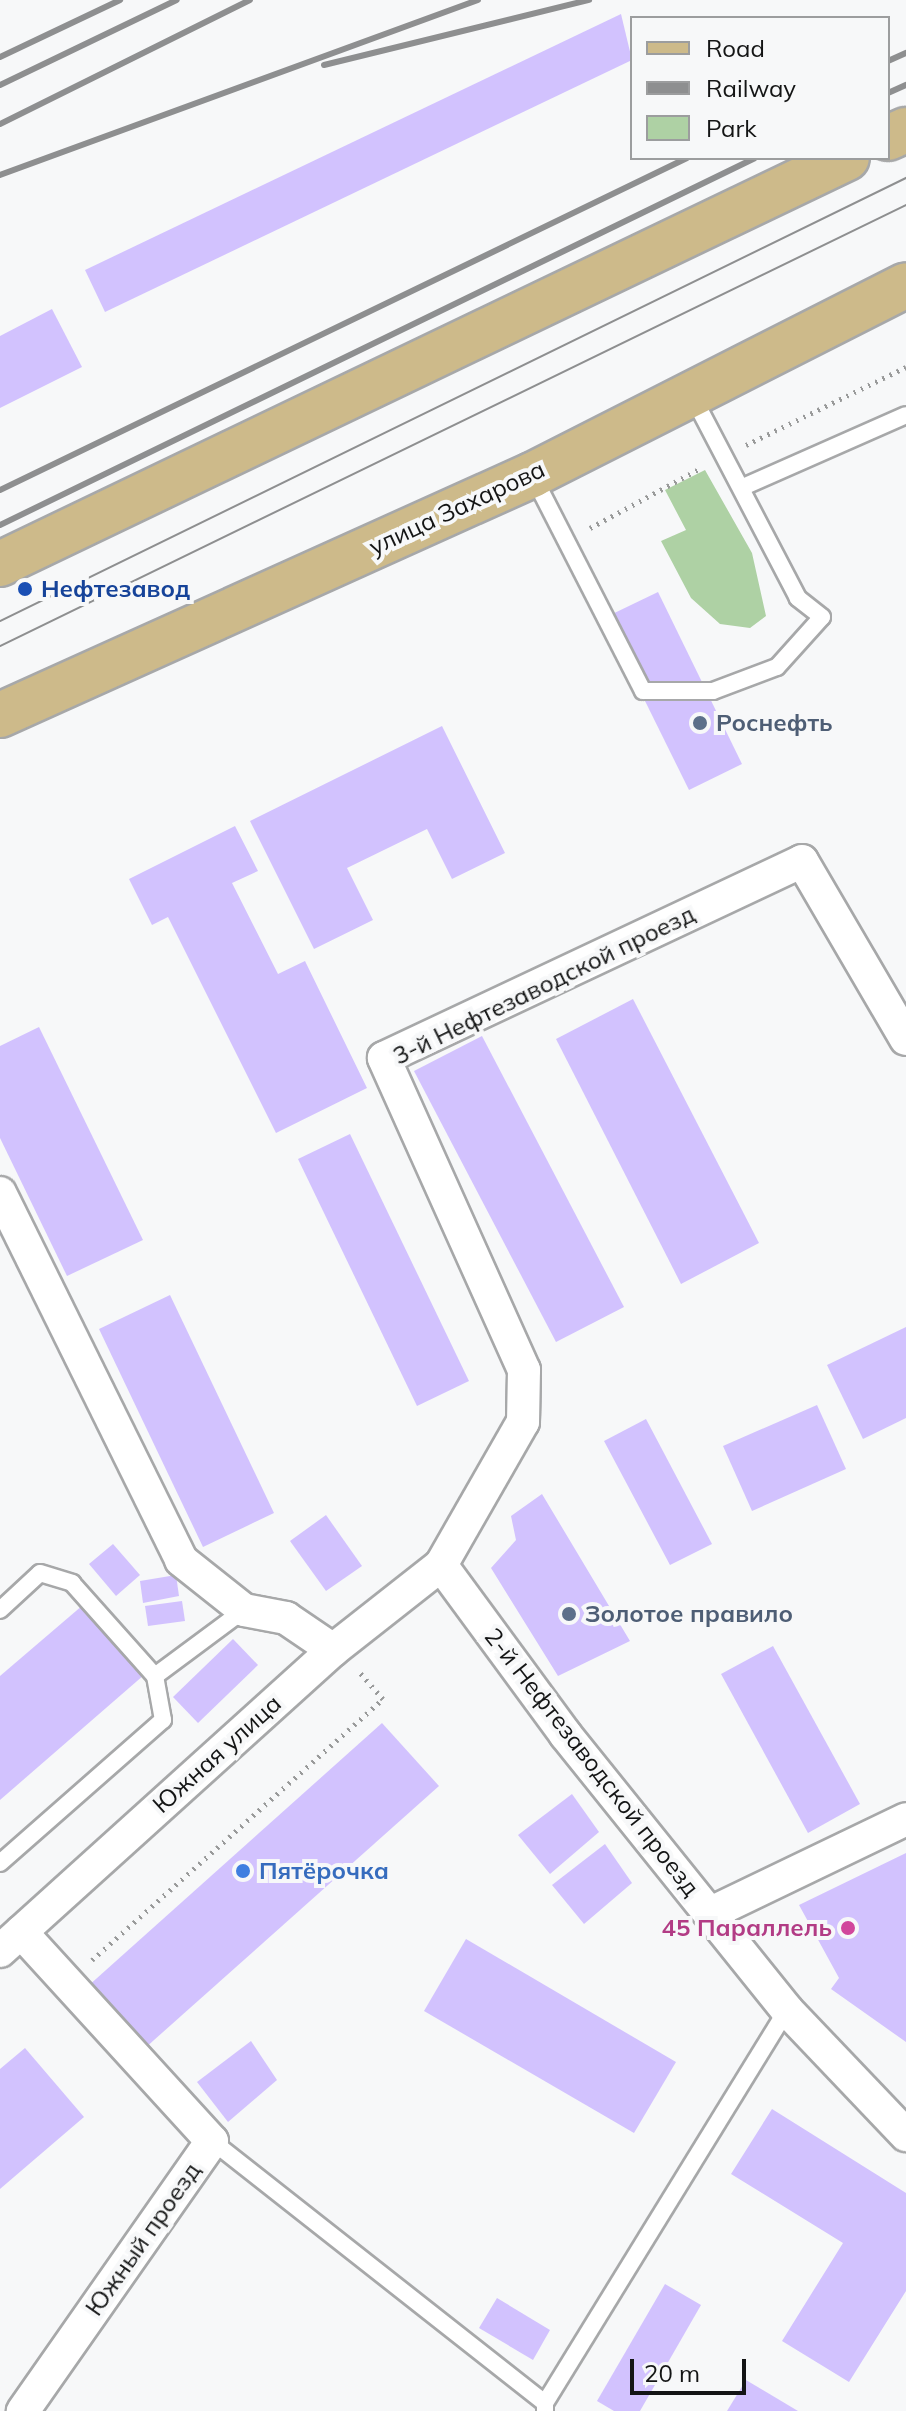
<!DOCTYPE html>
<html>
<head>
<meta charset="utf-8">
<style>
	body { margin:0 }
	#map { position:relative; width:906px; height:2411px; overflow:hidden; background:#f7f8f9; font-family:Mulish,sans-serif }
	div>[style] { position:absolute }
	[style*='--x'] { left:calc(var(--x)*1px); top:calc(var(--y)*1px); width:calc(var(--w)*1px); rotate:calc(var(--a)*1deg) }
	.green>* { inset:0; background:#aed1a4 }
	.building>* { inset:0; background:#d2c2fe }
	.path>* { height:5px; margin-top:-2.5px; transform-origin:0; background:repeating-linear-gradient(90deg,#999a9a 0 2px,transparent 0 8px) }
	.roads { filter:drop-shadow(2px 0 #a7a8a9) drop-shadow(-2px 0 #a7a8a9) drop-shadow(0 2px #a7a8a9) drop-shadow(0 -2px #a7a8a9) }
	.lane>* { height:16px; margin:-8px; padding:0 8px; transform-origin:8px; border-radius:8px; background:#fff }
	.street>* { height:32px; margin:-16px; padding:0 16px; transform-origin:16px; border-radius:16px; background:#fff }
	.primary>* { height:44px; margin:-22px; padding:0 22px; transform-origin:22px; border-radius:22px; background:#cdba8a }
	.tram>* { height:2px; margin:-1px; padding:0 1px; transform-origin:1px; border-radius:1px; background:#8e8f90 }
	.rail>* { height:6px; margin:-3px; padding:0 3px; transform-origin:3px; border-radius:3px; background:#8e8f90 }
	.dots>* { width:22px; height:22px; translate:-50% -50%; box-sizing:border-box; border:4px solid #f7f8f9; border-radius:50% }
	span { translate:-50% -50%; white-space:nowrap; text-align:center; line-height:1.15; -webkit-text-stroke:8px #f7f8f9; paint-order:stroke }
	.street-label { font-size:24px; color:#141515 }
	.transit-label { font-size:24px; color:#164399; font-weight:700 }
	.left { translate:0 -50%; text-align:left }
	.service-label { font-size:24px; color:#4e5e75; font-weight:700 }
	.shop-label { font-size:24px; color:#366cbe; font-weight:700 }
	.hotel-label { font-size:24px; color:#b23c85; font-weight:700 }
	.right { translate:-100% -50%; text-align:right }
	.legend { position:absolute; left:630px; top:16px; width:260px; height:144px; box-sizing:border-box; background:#f7f8f9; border:2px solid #9c9d9e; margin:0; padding:10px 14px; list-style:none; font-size:24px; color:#141515 }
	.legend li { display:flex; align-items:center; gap:16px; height:40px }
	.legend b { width:40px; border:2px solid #9c9d9e }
	.scale { position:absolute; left:630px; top:2359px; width:116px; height:36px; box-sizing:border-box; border:4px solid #141515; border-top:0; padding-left:10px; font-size:24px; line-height:28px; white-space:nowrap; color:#141515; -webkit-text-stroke:6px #f7f8f9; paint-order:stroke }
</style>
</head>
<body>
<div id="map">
	<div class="green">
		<div style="clip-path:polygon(705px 470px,752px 553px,766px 616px,750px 628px,720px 624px,691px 598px,661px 541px,686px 530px,665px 490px)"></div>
	</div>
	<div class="building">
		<div style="clip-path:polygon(621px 14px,632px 60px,105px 312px,85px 270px)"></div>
		<div style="clip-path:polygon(52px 309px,82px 367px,0 408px,0 336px)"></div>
		<div style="clip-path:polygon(658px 592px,742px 764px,689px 790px,604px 618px)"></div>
		<div style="clip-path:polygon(442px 726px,505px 853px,452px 879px,427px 829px,347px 868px,373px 920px,314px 949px,250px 821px)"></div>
		<div style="clip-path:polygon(235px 826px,258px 871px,232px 883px,278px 974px,305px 961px,367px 1088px,276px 1133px,168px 917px,152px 925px,129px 879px)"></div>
		<div style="clip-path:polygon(633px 999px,759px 1243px,681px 1284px,556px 1039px)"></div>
		<div style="clip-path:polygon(39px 1027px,143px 1240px,67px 1276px,0 1138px,0 1046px)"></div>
		<div style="clip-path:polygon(482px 1036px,624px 1307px,556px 1342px,414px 1071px)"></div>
		<div style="clip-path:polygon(350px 1134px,469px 1381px,417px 1406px,298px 1159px)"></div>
		<div style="clip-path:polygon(170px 1295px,274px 1513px,203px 1547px,99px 1329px)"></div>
		<div style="clip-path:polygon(906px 1327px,906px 1418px,863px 1439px,827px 1365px)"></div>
		<div style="clip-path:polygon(817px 1405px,846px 1469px,752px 1511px,723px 1446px)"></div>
		<div style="clip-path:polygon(646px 1419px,712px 1544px,670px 1565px,604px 1441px)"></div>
		<div style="clip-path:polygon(542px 1494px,630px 1641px,558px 1676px,491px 1568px,516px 1540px,511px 1516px)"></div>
		<div style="clip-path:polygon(326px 1515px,362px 1566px,326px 1591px,290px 1541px)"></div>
		<div style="clip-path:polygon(113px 1544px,140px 1575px,116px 1596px,89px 1564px)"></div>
		<div style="clip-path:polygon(176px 1575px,179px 1596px,143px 1603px,140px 1581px)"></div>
		<div style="clip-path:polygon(182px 1601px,185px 1621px,148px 1626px,145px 1606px)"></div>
		<div style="clip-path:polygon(83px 1605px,144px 1675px,0 1800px,0 1676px)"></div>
		<div style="clip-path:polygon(233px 1639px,258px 1665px,198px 1723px,173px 1697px)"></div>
		<div style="clip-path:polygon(773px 1646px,860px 1804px,808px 1833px,721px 1674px)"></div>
		<div style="clip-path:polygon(382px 1723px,439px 1786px,144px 2049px,87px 1987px)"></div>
		<div style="clip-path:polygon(572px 1794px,599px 1832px,550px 1874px,518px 1835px)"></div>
		<div style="clip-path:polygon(605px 1844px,632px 1883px,584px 1924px,552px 1885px)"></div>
		<div style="clip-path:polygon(906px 1853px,906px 2042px,831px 1989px,839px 1978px,799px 1905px)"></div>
		<div style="clip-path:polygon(466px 1939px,676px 2062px,634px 2133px,424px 2011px)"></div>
		<div style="clip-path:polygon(251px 2041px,277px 2080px,228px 2122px,197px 2082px)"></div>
		<div style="clip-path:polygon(25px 2048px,84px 2117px,0 2189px,0 2069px)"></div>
		<div style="clip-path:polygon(772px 2109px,906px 2193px,906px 2291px,849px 2382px,782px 2341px,843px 2243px,731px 2174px)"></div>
		<div style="clip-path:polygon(665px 2284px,701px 2305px,640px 2411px,614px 2411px,597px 2401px)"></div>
		<div style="clip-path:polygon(497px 2298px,550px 2330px,533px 2360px,479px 2328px)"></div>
		<div style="clip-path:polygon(746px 2380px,798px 2411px,727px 2411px)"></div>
	</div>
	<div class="path">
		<div style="--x:746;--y:445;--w:178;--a:-26"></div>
		<div style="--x:590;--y:528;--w:126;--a:-28.4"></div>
		<div style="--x:92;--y:1960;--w:391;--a:-41.9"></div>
		<div style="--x:383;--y:1699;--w:35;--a:-131"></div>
	</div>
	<div class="roads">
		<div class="lane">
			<div style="--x:534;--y:478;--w:239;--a:62.9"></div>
			<div style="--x:643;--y:691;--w:70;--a:0"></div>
			<div style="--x:713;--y:691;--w:68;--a:-20.6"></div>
			<div style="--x:777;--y:667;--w:67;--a:-48"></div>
			<div style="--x:822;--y:617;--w:31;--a:-142"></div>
			<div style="--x:798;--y:598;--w:229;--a:-117.6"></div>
			<div style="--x:743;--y:487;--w:178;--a:-23.8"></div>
			<div style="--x:0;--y:1610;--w:54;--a:-42.8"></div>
			<div style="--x:40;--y:1573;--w:34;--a:17"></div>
			<div style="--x:72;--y:1583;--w:125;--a:48.3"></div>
			<div style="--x:155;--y:1676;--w:111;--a:-36.6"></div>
			<div style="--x:0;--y:1863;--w:217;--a:-41.3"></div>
			<div style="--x:163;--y:1720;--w:45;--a:-100.3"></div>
			<div style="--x:212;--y:2141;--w:424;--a:38.2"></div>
			<div style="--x:545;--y:2403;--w:8;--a:90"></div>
			<div style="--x:545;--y:2403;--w:462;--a:-58.4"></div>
		</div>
		<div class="street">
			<div style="--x:0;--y:1193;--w:409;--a:63.7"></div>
			<div style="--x:181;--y:1560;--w:80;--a:38.4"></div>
			<div style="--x:244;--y:1610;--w:43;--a:10.8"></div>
			<div style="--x:286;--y:1618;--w:57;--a:34.2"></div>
			<div style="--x:441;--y:1565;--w:210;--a:53.7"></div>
			<div style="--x:565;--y:1734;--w:354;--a:51.2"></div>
			<div style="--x:787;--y:2010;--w:173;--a:46.4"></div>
			<div style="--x:711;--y:1913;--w:216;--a:-25.7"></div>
			<div style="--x:21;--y:1932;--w:283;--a:47.6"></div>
			<div style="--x:212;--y:2141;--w:330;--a:125"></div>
			<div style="--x:0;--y:1951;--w:449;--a:-42.1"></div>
			<div style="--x:333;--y:1650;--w:137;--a:-38.2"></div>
			<div style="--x:441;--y:1565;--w:165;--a:-60.2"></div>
			<div style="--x:523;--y:1422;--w:52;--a:-88.9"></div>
			<div style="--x:524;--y:1370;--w:342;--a:-114.2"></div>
			<div style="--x:384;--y:1058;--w:462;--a:-25.2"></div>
			<div style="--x:802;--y:861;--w:206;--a:59.7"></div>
		</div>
		<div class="primary">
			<div style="--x:888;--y:138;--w:20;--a:-24"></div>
			<div style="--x:0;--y:564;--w:939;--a:-25.61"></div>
			<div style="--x:0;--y:715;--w:584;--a:-24.28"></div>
			<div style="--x:532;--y:475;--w:419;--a:-26.9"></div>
		</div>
	</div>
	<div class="tram">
		<div style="--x:0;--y:621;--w:1009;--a:-26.06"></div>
		<div style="--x:0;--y:646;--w:1008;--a:-25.95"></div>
	</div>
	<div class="rail">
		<div style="--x:0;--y:57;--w:133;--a:-25.4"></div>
		<div style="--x:888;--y:61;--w:20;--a:-24"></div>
		<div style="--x:324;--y:65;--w:273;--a:-13.8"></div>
		<div style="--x:0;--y:85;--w:196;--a:-25.7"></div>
		<div style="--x:888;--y:93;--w:20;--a:-24"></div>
		<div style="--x:0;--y:124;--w:279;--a:-26.4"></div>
		<div style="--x:0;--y:175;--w:509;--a:-20.11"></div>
		<div style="--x:0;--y:490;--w:763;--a:-25.79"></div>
		<div style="--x:0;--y:525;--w:839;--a:-25.92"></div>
	</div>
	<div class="dots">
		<div style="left:25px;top:589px;background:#1a4fb4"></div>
		<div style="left:700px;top:723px;background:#5c6f8a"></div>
		<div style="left:569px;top:1614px;background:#5c6f8a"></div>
		<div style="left:243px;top:1871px;background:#3f7fe0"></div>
		<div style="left:848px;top:1928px;background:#d1479c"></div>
	</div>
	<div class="street-label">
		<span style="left:457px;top:508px;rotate:-25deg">улица Захарова</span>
		<span style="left:544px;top:985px;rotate:-26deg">3-й Нефтезаводской проезд</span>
		<span style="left:217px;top:1754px;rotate:-42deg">Южная улица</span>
		<span style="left:592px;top:1762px;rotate:52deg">2-й Нефтезаводской проезд</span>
		<span style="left:143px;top:2239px;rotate:-55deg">Южный проезд</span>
	</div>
	<div class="transit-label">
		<span class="left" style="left:41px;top:589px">Нефтезавод</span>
	</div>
	<div class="service-label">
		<span class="left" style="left:716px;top:723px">Роснефть</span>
		<span class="left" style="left:585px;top:1614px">Золотое правило</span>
	</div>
	<div class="shop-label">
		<span class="left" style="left:259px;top:1871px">Пятёрочка</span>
	</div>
	<div class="hotel-label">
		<span class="right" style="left:832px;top:1928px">45 Параллель</span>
	</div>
	<ul class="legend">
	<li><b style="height:10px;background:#cdba8a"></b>Road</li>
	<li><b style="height:10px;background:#8e8f90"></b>Railway</li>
	<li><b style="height:22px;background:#aed1a4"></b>Park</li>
	</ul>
	<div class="scale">20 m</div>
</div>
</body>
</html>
